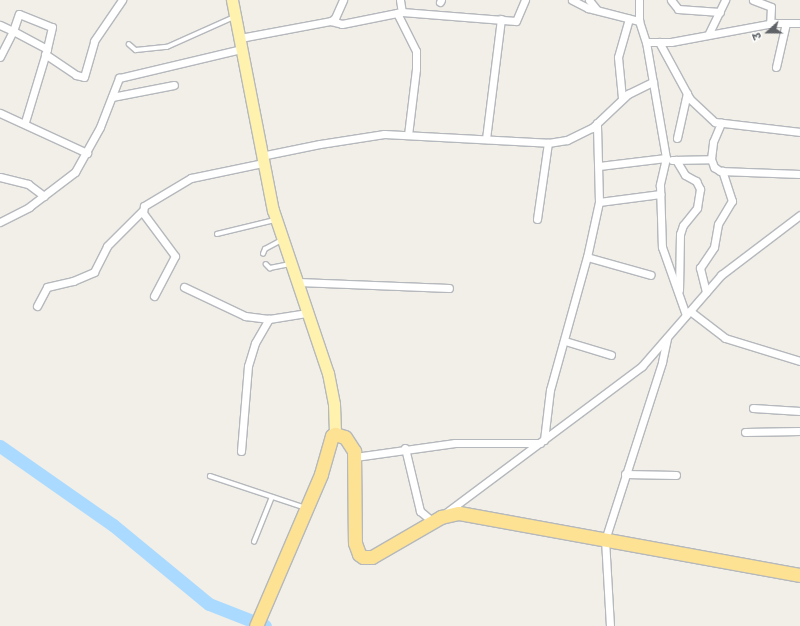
<!DOCTYPE html>
<html>
<head>
<meta charset="utf-8">
<style>
	body { margin:0 }
	#map { position:relative; width:800px; height:626px; overflow:hidden; background:#f1efe8; font-family:Poppins,"Noto Sans Devanagari",sans-serif }
	div>[style] { position:absolute }
	[style*='--x'] { left:calc(var(--x)*1px); top:calc(var(--y)*1px); width:calc(var(--w)*1px); rotate:calc(var(--a)*1deg) }
	.river>* { height:13px; margin:-6.5px; padding:0 6.5px; transform-origin:6.5px; border-radius:6.5px; background:#aadaff }
	.roads { filter:drop-shadow(1px 0 #b5b8bc) drop-shadow(-1px 0 #b5b8bc) drop-shadow(0 1px #b5b8bc) drop-shadow(0 -1px #b5b8bc) }
	.lane>* { height:3.5px; margin:-1.75px; padding:0 1.75px; transform-origin:1.75px; border-radius:1.75px; background:#fff }
	.street>* { height:7px; margin:-3.5px; padding:0 3.5px; transform-origin:3.5px; border-radius:3.5px; background:#fff }
	.primary>* { height:11px; margin:-5.5px; padding:0 5.5px; transform-origin:5.5px; border-radius:5.5px; background:#fff2af }
	.highway>* { height:13px; margin:-6.5px; padding:0 6.5px; transform-origin:6.5px; border-radius:6.5px; background:#fde293 }
	span { translate:-50% -50%; white-space:nowrap; text-align:center; line-height:1.15; -webkit-text-stroke:3px #fff; paint-order:stroke }
	.north { position:absolute; left:748px; top:12px; width:40px; height:40px; -webkit-text-stroke:3px #fff; paint-order:stroke; rotate:249deg; font-size:11px; font-weight:700; line-height:16px; text-align:center; color:#5f6368 }
	.north::after { content:''; display:block; margin:auto; width:14px; height:18px; background:#5f6368; clip-path:polygon(50% 0,100% 100%,50% 72%,0 100%) }
</style>
</head>
<body>
<div id="map">
	<div class="river">
		<div style="--x:0;--y:446;--w:138;--a:35"></div>
		<div style="--x:113;--y:525;--w:124;--a:39.5"></div>
		<div style="--x:209;--y:604;--w:60;--a:21.4"></div>
	</div>
	<div class="roads">
		<div class="lane">
			<div style="--x:129;--y:44;--w:9;--a:41"></div>
			<div style="--x:136;--y:50;--w:31;--a:-6"></div>
			<div style="--x:167;--y:47;--w:73;--a:-24.1"></div>
			<div style="--x:217;--y:234;--w:60;--a:-13.6"></div>
			<div style="--x:263;--y:254;--w:5;--a:-68"></div>
			<div style="--x:265;--y:249;--w:19;--a:-28"></div>
			<div style="--x:266;--y:264;--w:6;--a:45"></div>
			<div style="--x:270;--y:268;--w:20;--a:-11"></div>
			<div style="--x:210;--y:476;--w:98;--a:18.4"></div>
			<div style="--x:254;--y:542;--w:48;--a:-68.2"></div>
		</div>
		<div class="street">
			<div style="--x:400;--y:0;--w:12;--a:81"></div>
			<div style="--x:572;--y:0;--w:18;--a:27"></div>
			<div style="--x:588;--y:8;--w:53;--a:14.3"></div>
			<div style="--x:639;--y:21;--w:22;--a:72"></div>
			<div style="--x:646;--y:42;--w:118;--a:80.2"></div>
			<div style="--x:666;--y:158;--w:28;--a:103"></div>
			<div style="--x:660;--y:185;--w:62;--a:88.2"></div>
			<div style="--x:662;--y:247;--w:72;--a:70.6"></div>
			<div style="--x:589;--y:0;--w:13;--a:51"></div>
			<div style="--x:639;--y:0;--w:21;--a:90"></div>
			<div style="--x:671;--y:0;--w:11;--a:52"></div>
			<div style="--x:678;--y:9;--w:42;--a:4.1"></div>
			<div style="--x:753;--y:0;--w:19;--a:21"></div>
			<div style="--x:771;--y:7;--w:17;--a:93"></div>
			<div style="--x:440;--y:2;--w:2;--a:-63"></div>
			<div style="--x:397;--y:13;--w:42;--a:63.4"></div>
			<div style="--x:416;--y:51;--w:18;--a:90"></div>
			<div style="--x:416;--y:69;--w:66;--a:96.9"></div>
			<div style="--x:331;--y:21;--w:11;--a:15"></div>
			<div style="--x:342;--y:24;--w:61;--a:-11.3"></div>
			<div style="--x:402;--y:12;--w:114;--a:4.5"></div>
			<div style="--x:516;--y:21;--w:23;--a:-67"></div>
			<div style="--x:0;--y:25;--w:14;--a:25"></div>
			<div style="--x:13;--y:31;--w:29;--a:117"></div>
			<div style="--x:709;--y:33;--w:37;--a:-64"></div>
			<div style="--x:240;--y:38;--w:93;--a:-10.6"></div>
			<div style="--x:331;--y:21;--w:5;--a:-37"></div>
			<div style="--x:335;--y:18;--w:20;--a:-66"></div>
			<div style="--x:646;--y:42;--w:25;--a:0"></div>
			<div style="--x:671;--y:42;--w:105;--a:-10.5"></div>
			<div style="--x:774;--y:23;--w:26;--a:0"></div>
			<div style="--x:659;--y:42;--w:65;--a:61.5"></div>
			<div style="--x:690;--y:99;--w:34;--a:43"></div>
			<div style="--x:715;--y:122;--w:86;--a:6.7"></div>
			<div style="--x:45;--y:54;--w:37;--a:34"></div>
			<div style="--x:76;--y:75;--w:8;--a:14"></div>
			<div style="--x:84;--y:77;--w:37;--a:-74"></div>
			<div style="--x:94;--y:41;--w:50;--a:-55.7"></div>
			<div style="--x:776;--y:67;--w:45;--a:-77.2"></div>
			<div style="--x:112;--y:97;--w:63;--a:-11"></div>
			<div style="--x:622;--y:98;--w:41;--a:-95.6"></div>
			<div style="--x:618;--y:57;--w:40;--a:-74"></div>
			<div style="--x:0;--y:113;--w:96;--a:24.7"></div>
			<div style="--x:25;--y:122;--w:76;--a:-73.2"></div>
			<div style="--x:47;--y:49;--w:38;--a:-152"></div>
			<div style="--x:13;--y:31;--w:18;--a:-71"></div>
			<div style="--x:19;--y:14;--w:35;--a:22"></div>
			<div style="--x:52;--y:27;--w:23;--a:103"></div>
			<div style="--x:677;--y:138;--w:46;--a:-77.5"></div>
			<div style="--x:486;--y:139;--w:121;--a:-82.9"></div>
			<div style="--x:261;--y:156;--w:60;--a:-11.5"></div>
			<div style="--x:320;--y:144;--w:65;--a:-8.9"></div>
			<div style="--x:384;--y:134;--w:164;--a:3.1"></div>
			<div style="--x:548;--y:143;--w:19;--a:-9"></div>
			<div style="--x:567;--y:140;--w:28;--a:-26"></div>
			<div style="--x:592;--y:128;--w:50;--a:-43.4"></div>
			<div style="--x:628;--y:94;--w:28;--a:-26"></div>
			<div style="--x:711;--y:159;--w:17;--a:-83"></div>
			<div style="--x:713;--y:142;--w:21;--a:-67"></div>
			<div style="--x:672;--y:160;--w:39;--a:-1"></div>
			<div style="--x:711;--y:159;--w:9;--a:69"></div>
			<div style="--x:714;--y:167;--w:7;--a:34"></div>
			<div style="--x:720;--y:171;--w:80;--a:2.1"></div>
			<div style="--x:676;--y:160;--w:17;--a:59"></div>
			<div style="--x:685;--y:175;--w:13;--a:29"></div>
			<div style="--x:696;--y:181;--w:9;--a:63"></div>
			<div style="--x:700;--y:189;--w:19;--a:99"></div>
			<div style="--x:697;--y:208;--w:22;--a:129"></div>
			<div style="--x:683;--y:225;--w:9;--a:108"></div>
			<div style="--x:680;--y:234;--w:56;--a:91"></div>
			<div style="--x:599;--y:166;--w:67;--a:-6.8"></div>
			<div style="--x:0;--y:177;--w:29;--a:14"></div>
			<div style="--x:28;--y:184;--w:20;--a:37"></div>
			<div style="--x:599;--y:202;--w:62;--a:-7.5"></div>
			<div style="--x:537;--y:219;--w:77;--a:-81.8"></div>
			<div style="--x:0;--y:222;--w:33;--a:-27"></div>
			<div style="--x:29;--y:207;--w:58;--a:-37.3"></div>
			<div style="--x:75;--y:172;--w:51;--a:-60.9"></div>
			<div style="--x:100;--y:127;--w:53;--a:-68.8"></div>
			<div style="--x:119;--y:78;--w:126;--a:-13.3"></div>
			<div style="--x:587;--y:257;--w:66;--a:15.7"></div>
			<div style="--x:298;--y:282;--w:151;--a:2.3"></div>
			<div style="--x:184;--y:287;--w:68;--a:25.4"></div>
			<div style="--x:245;--y:316;--w:24;--a:7"></div>
			<div style="--x:269;--y:319;--w:39;--a:-9"></div>
			<div style="--x:706;--y:292;--w:25;--a:-104"></div>
			<div style="--x:700;--y:268;--w:25;--a:-56"></div>
			<div style="--x:714;--y:247;--w:23;--a:-80"></div>
			<div style="--x:718;--y:224;--w:27;--a:-59"></div>
			<div style="--x:732;--y:201;--w:32;--a:-108"></div>
			<div style="--x:154;--y:296;--w:45;--a:-62.3"></div>
			<div style="--x:175;--y:256;--w:54;--a:-126.7"></div>
			<div style="--x:143;--y:213;--w:7;--a:-82"></div>
			<div style="--x:144;--y:206;--w:55;--a:-30.8"></div>
			<div style="--x:191;--y:178;--w:74;--a:-11.8"></div>
			<div style="--x:37;--y:306;--w:21;--a:-62"></div>
			<div style="--x:47;--y:287;--w:27;--a:-13"></div>
			<div style="--x:73;--y:281;--w:23;--a:-23"></div>
			<div style="--x:94;--y:272;--w:29;--a:-63"></div>
			<div style="--x:107;--y:246;--w:49;--a:-45"></div>
			<div style="--x:690;--y:311;--w:44;--a:37.6"></div>
			<div style="--x:725;--y:338;--w:78;--a:17"></div>
			<div style="--x:565;--y:341;--w:48;--a:16.9"></div>
			<div style="--x:753;--y:408;--w:47;--a:3.7"></div>
			<div style="--x:745;--y:432;--w:55;--a:-1"></div>
			<div style="--x:544;--y:440;--w:50;--a:-83.2"></div>
			<div style="--x:550;--y:390;--w:138;--a:-74.5"></div>
			<div style="--x:587;--y:257;--w:56;--a:-77.7"></div>
			<div style="--x:599;--y:202;--w:79;--a:-91.5"></div>
			<div style="--x:405;--y:448;--w:65;--a:76.6"></div>
			<div style="--x:420;--y:511;--w:17;--a:40"></div>
			<div style="--x:241;--y:451;--w:85;--a:-85.3"></div>
			<div style="--x:248;--y:366;--w:24;--a:-73"></div>
			<div style="--x:255;--y:343;--w:28;--a:-60"></div>
			<div style="--x:355;--y:457;--w:101;--a:-8"></div>
			<div style="--x:455;--y:443;--w:85;--a:0"></div>
			<div style="--x:625;--y:474;--w:51;--a:1.1"></div>
			<div style="--x:447;--y:512;--w:244;--a:-36.8"></div>
			<div style="--x:642;--y:366;--w:121;--a:-49"></div>
			<div style="--x:721;--y:275;--w:99;--a:-37.2"></div>
			<div style="--x:610;--y:626;--w:86;--a:-93.3"></div>
			<div style="--x:605;--y:540;--w:187;--a:-72.2"></div>
			<div style="--x:662;--y:362;--w:25;--a:-78"></div>
		</div>
		<div class="primary">
			<div style="--x:232;--y:0;--w:214;--a:79"></div>
			<div style="--x:273;--y:210;--w:172;--a:71.4"></div>
			<div style="--x:328;--y:373;--w:32;--a:79"></div>
			<div style="--x:334;--y:404;--w:30;--a:88"></div>
		</div>
		<div class="highway">
			<div style="--x:256;--y:626;--w:165;--a:-66.8"></div>
			<div style="--x:321;--y:474;--w:40;--a:-74"></div>
			<div style="--x:332;--y:436;--w:4;--a:-34"></div>
			<div style="--x:335;--y:434;--w:10;--a:17"></div>
			<div style="--x:345;--y:437;--w:17;--a:57"></div>
			<div style="--x:354;--y:451;--w:92;--a:89.4"></div>
			<div style="--x:355;--y:543;--w:12;--a:70"></div>
			<div style="--x:359;--y:554;--w:5;--a:37"></div>
			<div style="--x:363;--y:557;--w:9;--a:0"></div>
			<div style="--x:372;--y:557;--w:80;--a:-30.1"></div>
			<div style="--x:441;--y:517;--w:18;--a:-13"></div>
			<div style="--x:459;--y:513;--w:347;--a:10.3"></div>
		</div>
	</div>
	<div class="north">उ</div>
</div>
</body>
</html>
